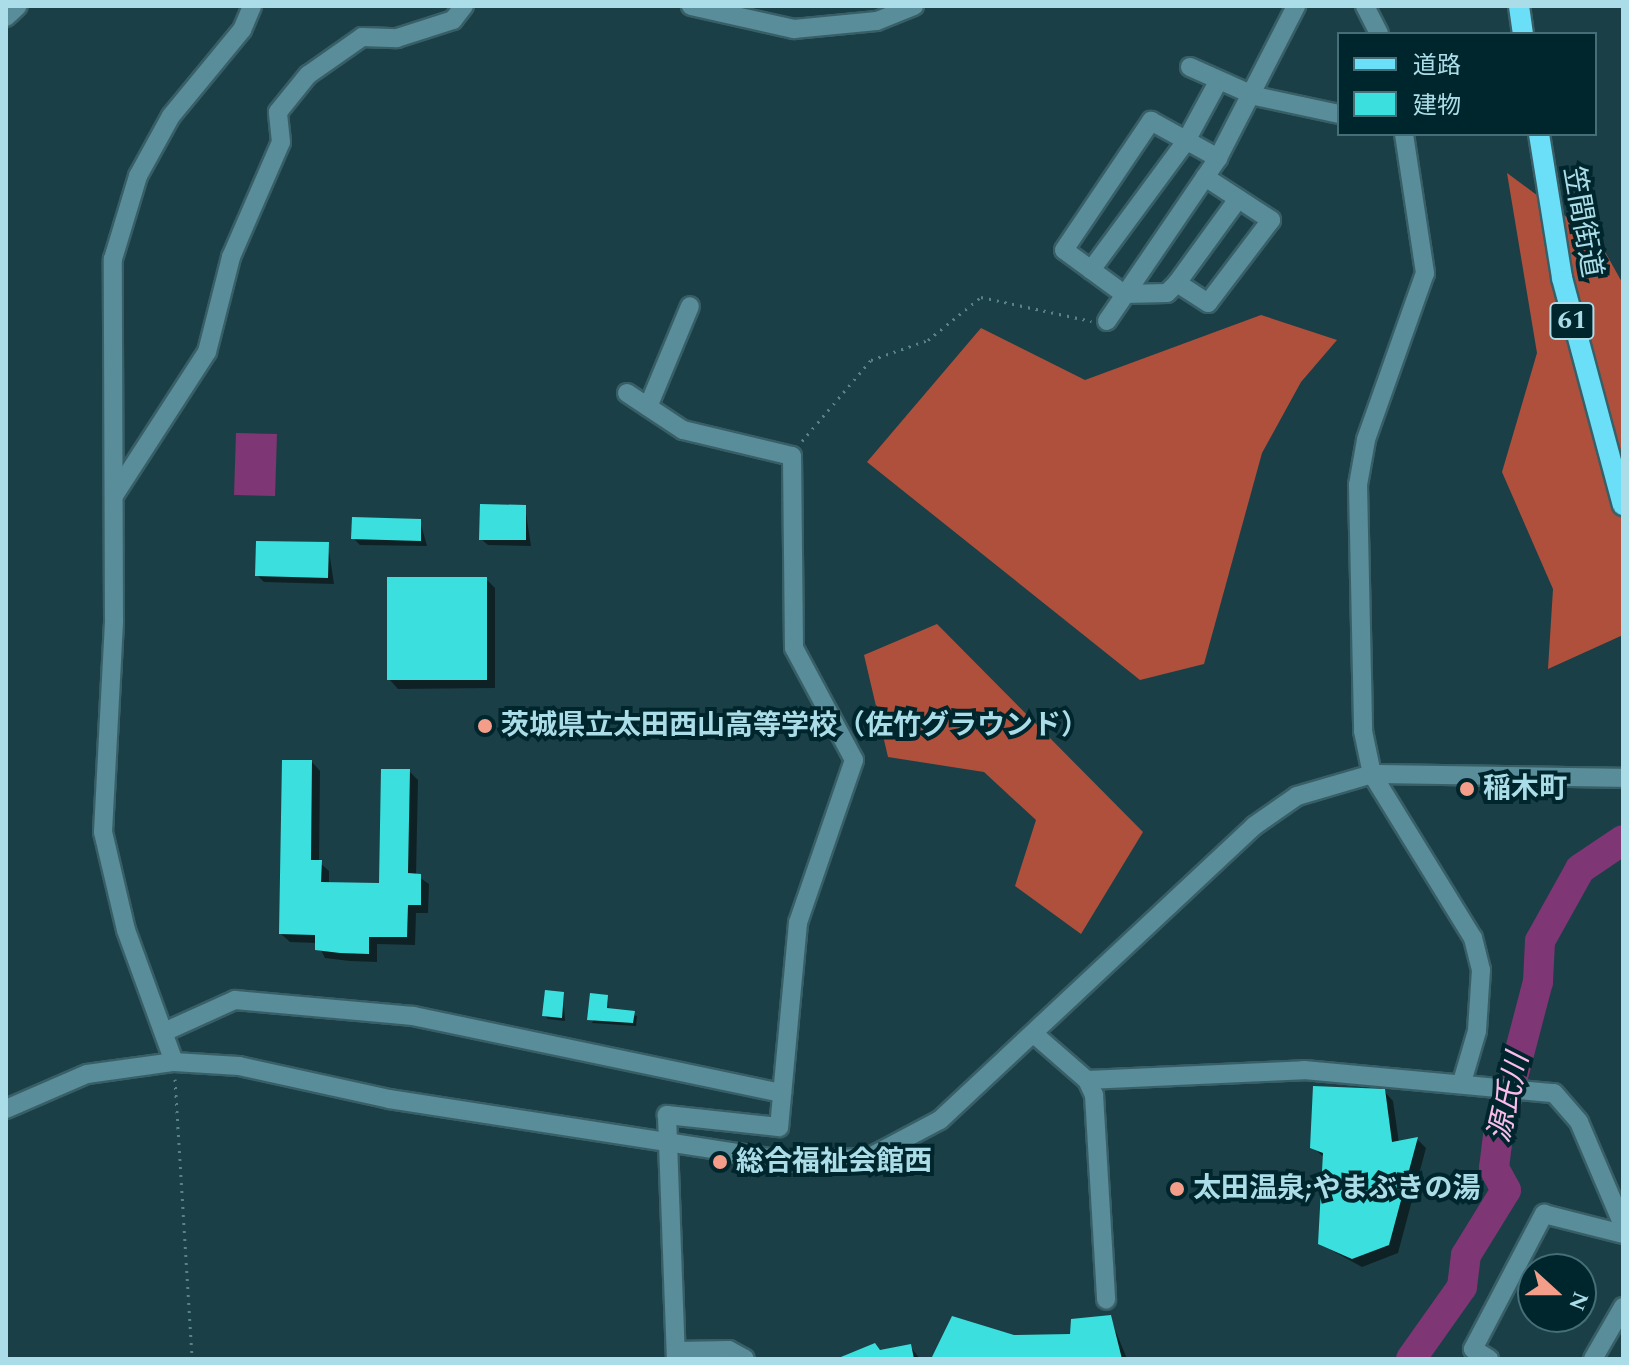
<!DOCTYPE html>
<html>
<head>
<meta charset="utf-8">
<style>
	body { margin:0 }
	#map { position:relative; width:1629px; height:1365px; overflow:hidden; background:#1b3f47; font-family:Spectral,"Noto Sans JP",serif }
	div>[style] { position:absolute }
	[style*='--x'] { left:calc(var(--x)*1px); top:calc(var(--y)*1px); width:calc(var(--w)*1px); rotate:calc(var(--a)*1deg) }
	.forest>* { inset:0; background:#af503c }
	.water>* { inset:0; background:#7f3674 }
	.shadow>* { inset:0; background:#0007 }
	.river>* { height:30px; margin:-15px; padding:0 15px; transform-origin:15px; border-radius:15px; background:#7f3674 }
	.building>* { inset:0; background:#3bdfdd }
	.path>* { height:3px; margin-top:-1.5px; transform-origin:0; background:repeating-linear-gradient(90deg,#58828c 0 2px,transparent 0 8px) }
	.roads { filter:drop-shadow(2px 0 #385f67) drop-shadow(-2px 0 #385f67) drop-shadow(0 2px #385f67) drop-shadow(0 -2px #385f67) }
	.minor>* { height:18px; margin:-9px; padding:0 9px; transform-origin:9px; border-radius:9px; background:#598d99 }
	.major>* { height:20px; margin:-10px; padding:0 10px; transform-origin:10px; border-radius:10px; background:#6cdff8 }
	.dots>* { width:22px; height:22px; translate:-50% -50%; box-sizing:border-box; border:4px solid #00262d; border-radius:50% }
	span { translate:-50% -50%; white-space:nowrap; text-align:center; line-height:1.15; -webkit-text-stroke:8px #00262d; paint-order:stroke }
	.shield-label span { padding:2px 6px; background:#00262d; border:2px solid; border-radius:6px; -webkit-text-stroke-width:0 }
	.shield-label { font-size:26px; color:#abdde9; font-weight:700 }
	.street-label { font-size:28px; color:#abdde9 }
	.poi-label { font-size:28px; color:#abdde9; font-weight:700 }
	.left { translate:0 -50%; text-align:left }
	.water-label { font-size:30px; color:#fabced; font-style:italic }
	.frame { position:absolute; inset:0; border:8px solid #abdde9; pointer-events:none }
	.legend { position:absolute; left:1337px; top:32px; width:260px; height:104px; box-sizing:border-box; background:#00262d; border:2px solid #446f78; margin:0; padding:10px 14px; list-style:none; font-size:24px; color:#abdde9 }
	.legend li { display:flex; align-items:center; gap:16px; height:40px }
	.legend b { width:40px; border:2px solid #446f78 }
	.north { position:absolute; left:1517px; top:1253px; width:80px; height:80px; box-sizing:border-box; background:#00262d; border:2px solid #446f78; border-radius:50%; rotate:111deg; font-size:22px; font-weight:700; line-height:32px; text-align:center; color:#abdde9 }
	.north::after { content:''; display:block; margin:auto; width:28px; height:36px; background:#f49e8a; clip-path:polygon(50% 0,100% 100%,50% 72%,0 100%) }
</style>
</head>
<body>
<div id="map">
	<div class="forest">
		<div style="clip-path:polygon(1507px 173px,1599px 241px,1623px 284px,1623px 635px,1548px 669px,1553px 589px,1502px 472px,1537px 353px)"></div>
		<div style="clip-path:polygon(1261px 315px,1337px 340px,1301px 382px,1262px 453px,1204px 664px,1140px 680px,867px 462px,981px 328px,1085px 380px)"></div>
		<div style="clip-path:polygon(937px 624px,1143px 832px,1081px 934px,1015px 886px,1036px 820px,984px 772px,888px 757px,864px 655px)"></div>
	</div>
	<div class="water">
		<div style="clip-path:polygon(236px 433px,277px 434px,275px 496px,234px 495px)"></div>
	</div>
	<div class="shadow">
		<div style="clip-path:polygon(525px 507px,531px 546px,488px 545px,481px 539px)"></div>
		<div style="clip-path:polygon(420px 521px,427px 546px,360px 545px,353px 538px)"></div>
		<div style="clip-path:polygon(328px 544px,334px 584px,264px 582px,257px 575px)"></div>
		<div style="clip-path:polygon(486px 579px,495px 588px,495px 688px,398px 689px,389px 679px)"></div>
		<div style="clip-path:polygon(312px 762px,320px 771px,319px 862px,329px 871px,329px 884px,381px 885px,409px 771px,418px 780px,416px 875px,429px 884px,428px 913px,416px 913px,415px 945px,377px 944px,377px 962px,350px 961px,325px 958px,317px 943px,290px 942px,281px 934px)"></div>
		<div style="clip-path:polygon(563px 994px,565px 1021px,548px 1019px,544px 1015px)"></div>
		<div style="clip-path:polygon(607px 997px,609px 1010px,637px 1016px,636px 1026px,592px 1023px)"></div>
		<div style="clip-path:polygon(1384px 1091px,1393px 1101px,1399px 1143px,1417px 1139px,1426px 1148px,1398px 1253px,1362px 1267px,1320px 1244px,1325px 1158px,1312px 1147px)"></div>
		<div style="clip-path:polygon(1110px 1317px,1127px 1359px,925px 1359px,1014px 1337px,1072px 1336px)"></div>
		<div style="clip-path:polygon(910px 1346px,920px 1359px,846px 1359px,881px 1352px)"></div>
	</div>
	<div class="river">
		<div style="--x:1411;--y:1359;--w:88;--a:-54.7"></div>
		<div style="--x:1462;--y:1287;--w:32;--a:-83"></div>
		<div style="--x:1466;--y:1255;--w:76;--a:-58.4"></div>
		<div style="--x:1506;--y:1190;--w:25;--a:-119"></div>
		<div style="--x:1494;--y:1168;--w:34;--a:-83"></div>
		<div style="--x:1498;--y:1134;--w:157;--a:-75.3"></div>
		<div style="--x:1538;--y:982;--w:41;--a:-87.2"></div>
		<div style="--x:1540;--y:941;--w:82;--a:-60.9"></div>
		<div style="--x:1580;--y:869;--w:52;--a:-34"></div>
	</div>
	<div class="building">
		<div style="clip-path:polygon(480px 504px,526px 505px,526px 540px,479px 540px)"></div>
		<div style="clip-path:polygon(352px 517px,421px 519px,421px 541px,351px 539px)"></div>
		<div style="clip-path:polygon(256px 541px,329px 542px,328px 578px,255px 576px)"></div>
		<div style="clip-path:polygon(387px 577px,487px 577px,487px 680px,387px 680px)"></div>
		<div style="clip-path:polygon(282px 760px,312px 760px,311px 860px,322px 860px,321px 882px,379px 883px,381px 769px,410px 769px,408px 873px,421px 874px,421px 905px,408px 905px,407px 937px,369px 937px,369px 954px,340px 953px,315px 950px,315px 935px,279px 934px)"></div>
		<div style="clip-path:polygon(545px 990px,564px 992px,562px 1018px,542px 1016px)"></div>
		<div style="clip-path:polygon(590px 993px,608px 995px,607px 1008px,635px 1011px,633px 1023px,587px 1020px)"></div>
		<div style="clip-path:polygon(1313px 1086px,1385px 1089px,1392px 1142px,1418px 1137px,1389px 1245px,1352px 1259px,1318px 1244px,1323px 1153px,1310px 1148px)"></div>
		<div style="clip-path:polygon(1111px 1315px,1122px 1359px,931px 1359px,952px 1316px,1014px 1335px,1070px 1334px,1071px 1319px)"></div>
		<div style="clip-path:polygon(875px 1343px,880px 1350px,911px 1344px,914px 1359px,836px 1359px)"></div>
	</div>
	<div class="path">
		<div style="--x:802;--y:441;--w:106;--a:-49.6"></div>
		<div style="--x:871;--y:360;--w:60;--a:-19.3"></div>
		<div style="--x:928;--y:340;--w:68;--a:-39.1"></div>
		<div style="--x:981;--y:297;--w:113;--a:12.3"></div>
		<div style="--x:175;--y:1079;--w:281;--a:86.5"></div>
	</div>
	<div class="roads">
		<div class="minor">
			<div style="--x:691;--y:6;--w:106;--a:12.6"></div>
			<div style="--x:794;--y:29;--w:83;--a:-5.5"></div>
			<div style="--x:877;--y:21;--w:40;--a:-22"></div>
			<div style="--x:1365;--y:6;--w:31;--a:63"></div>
			<div style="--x:6;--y:17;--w:16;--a:-43"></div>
			<div style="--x:1190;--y:67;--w:71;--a:24"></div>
			<div style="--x:1255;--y:96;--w:86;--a:12.1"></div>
			<div style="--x:1404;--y:134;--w:141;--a:81.4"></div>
			<div style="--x:1425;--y:273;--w:177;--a:109.5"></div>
			<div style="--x:1366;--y:440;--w:46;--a:100.1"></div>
			<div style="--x:1358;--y:485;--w:246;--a:88.8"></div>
			<div style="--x:1363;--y:731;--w:44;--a:78.2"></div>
			<div style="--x:1372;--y:774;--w:193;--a:58.4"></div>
			<div style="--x:1473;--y:938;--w:33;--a:76"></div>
			<div style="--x:1481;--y:970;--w:61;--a:93.8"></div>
			<div style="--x:1477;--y:1031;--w:53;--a:106.4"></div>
			<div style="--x:1205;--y:177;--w:79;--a:33.1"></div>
			<div style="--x:1271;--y:220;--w:104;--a:127.2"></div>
			<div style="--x:1208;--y:303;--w:37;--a:-147"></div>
			<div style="--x:1177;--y:283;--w:14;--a:135"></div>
			<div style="--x:1167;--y:293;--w:43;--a:178.7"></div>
			<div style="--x:1124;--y:294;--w:74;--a:-143.7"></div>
			<div style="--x:1064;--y:250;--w:156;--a:-56"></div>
			<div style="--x:1151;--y:121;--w:77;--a:28.9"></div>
			<div style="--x:1091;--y:270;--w:160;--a:-53.6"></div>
			<div style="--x:1186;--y:141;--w:69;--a:-61.6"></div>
			<div style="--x:1177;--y:283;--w:104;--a:-54"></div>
			<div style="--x:1107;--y:321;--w:197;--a:-55.7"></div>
			<div style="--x:1218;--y:158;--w:171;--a:-62.8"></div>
			<div style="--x:627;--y:393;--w:67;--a:33.5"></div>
			<div style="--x:683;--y:430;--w:112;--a:13.4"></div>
			<div style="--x:792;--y:456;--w:192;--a:89.4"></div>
			<div style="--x:794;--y:648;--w:127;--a:61.8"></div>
			<div style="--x:854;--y:760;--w:172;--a:109"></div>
			<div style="--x:798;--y:923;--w:205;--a:95.3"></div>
			<div style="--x:779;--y:1127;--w:113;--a:-173.9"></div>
			<div style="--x:667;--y:1115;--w:244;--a:87.9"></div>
			<div style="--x:648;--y:407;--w:109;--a:-67.4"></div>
			<div style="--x:115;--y:494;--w:169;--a:-57.1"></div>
			<div style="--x:207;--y:352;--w:98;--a:-75.8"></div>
			<div style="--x:231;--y:257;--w:125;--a:-66.5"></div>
			<div style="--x:281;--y:142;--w:30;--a:-96"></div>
			<div style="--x:278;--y:112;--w:48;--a:-51"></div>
			<div style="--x:308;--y:75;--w:66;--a:-35.1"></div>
			<div style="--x:362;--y:37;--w:35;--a:2"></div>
			<div style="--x:397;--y:38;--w:59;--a:-17.8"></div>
			<div style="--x:453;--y:20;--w:18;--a:-52"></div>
			<div style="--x:164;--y:1032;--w:78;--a:-24.3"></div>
			<div style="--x:235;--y:1000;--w:179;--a:5.1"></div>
			<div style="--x:413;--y:1016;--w:377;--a:11.8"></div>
			<div style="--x:1034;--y:1034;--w:70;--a:41"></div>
			<div style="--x:1087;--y:1080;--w:17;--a:65"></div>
			<div style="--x:1094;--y:1095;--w:205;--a:86.6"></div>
			<div style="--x:174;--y:1062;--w:140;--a:-110"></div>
			<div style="--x:126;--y:930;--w:101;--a:-103.2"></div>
			<div style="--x:103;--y:832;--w:212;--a:-87"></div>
			<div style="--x:114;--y:620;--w:361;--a:-90.2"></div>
			<div style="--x:113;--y:259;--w:87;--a:-73.2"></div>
			<div style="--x:138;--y:176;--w:68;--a:-61.2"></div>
			<div style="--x:171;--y:116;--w:112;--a:-50.5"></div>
			<div style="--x:242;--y:30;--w:26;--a:-67"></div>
			<div style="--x:1087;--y:1080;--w:217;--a:-2.6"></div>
			<div style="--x:1304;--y:1070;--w:251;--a:5.3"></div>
			<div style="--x:1554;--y:1093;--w:38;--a:49"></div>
			<div style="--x:1579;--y:1122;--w:112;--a:66.9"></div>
			<div style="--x:6;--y:1109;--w:88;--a:-23.4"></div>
			<div style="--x:87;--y:1074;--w:88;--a:-7.9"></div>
			<div style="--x:174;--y:1062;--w:65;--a:3.5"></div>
			<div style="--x:239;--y:1066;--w:154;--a:12.4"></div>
			<div style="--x:389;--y:1099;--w:414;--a:8.8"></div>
			<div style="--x:798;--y:1162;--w:72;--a:-4"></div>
			<div style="--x:870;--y:1157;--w:79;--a:-27.9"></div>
			<div style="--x:940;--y:1120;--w:430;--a:-43.1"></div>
			<div style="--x:1254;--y:826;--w:52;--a:-34.9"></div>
			<div style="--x:1297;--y:796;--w:78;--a:-16.3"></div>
			<div style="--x:1372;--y:774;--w:251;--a:0.9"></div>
			<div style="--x:676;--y:1351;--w:53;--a:-1.1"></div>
			<div style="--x:729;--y:1350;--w:18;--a:29"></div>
			<div style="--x:1489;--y:1359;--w:19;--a:-148"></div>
			<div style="--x:1473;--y:1349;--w:153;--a:-62.3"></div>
			<div style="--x:1544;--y:1214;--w:81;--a:14.2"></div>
			<div style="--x:1593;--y:1359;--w:60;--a:-60"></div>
		</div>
		<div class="major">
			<div style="--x:1519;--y:6;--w:28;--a:82"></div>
			<div style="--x:1539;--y:134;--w:146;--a:80.9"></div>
			<div style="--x:1562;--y:278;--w:235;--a:75"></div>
		</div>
	</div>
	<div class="dots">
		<div style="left:485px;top:726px;background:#f49e8a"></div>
		<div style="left:1467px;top:789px;background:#f49e8a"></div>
		<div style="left:720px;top:1162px;background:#f49e8a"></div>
		<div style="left:1177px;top:1189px;background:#f49e8a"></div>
	</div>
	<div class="shield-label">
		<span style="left:1572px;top:321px">61</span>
	</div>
	<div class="street-label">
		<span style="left:1582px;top:222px;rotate:80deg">笠間街道</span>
	</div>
	<div class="poi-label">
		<span class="left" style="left:501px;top:726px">茨城県立太田西山高等学校（佐竹グラウンド）</span>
		<span class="left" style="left:1483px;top:789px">稲木町</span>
		<span class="left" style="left:736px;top:1162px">総合福祉会館西</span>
		<span class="left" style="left:1193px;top:1189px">太田温泉;やまぶきの湯</span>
	</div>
	<div class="water-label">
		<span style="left:1509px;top:1098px;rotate:-77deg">源氏川</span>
	</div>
	<div class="frame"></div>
	<ul class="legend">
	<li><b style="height:10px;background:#6cdff8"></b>道路</li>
	<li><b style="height:22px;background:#3bdfdd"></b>建物</li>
	</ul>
	<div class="north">N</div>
</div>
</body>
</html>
